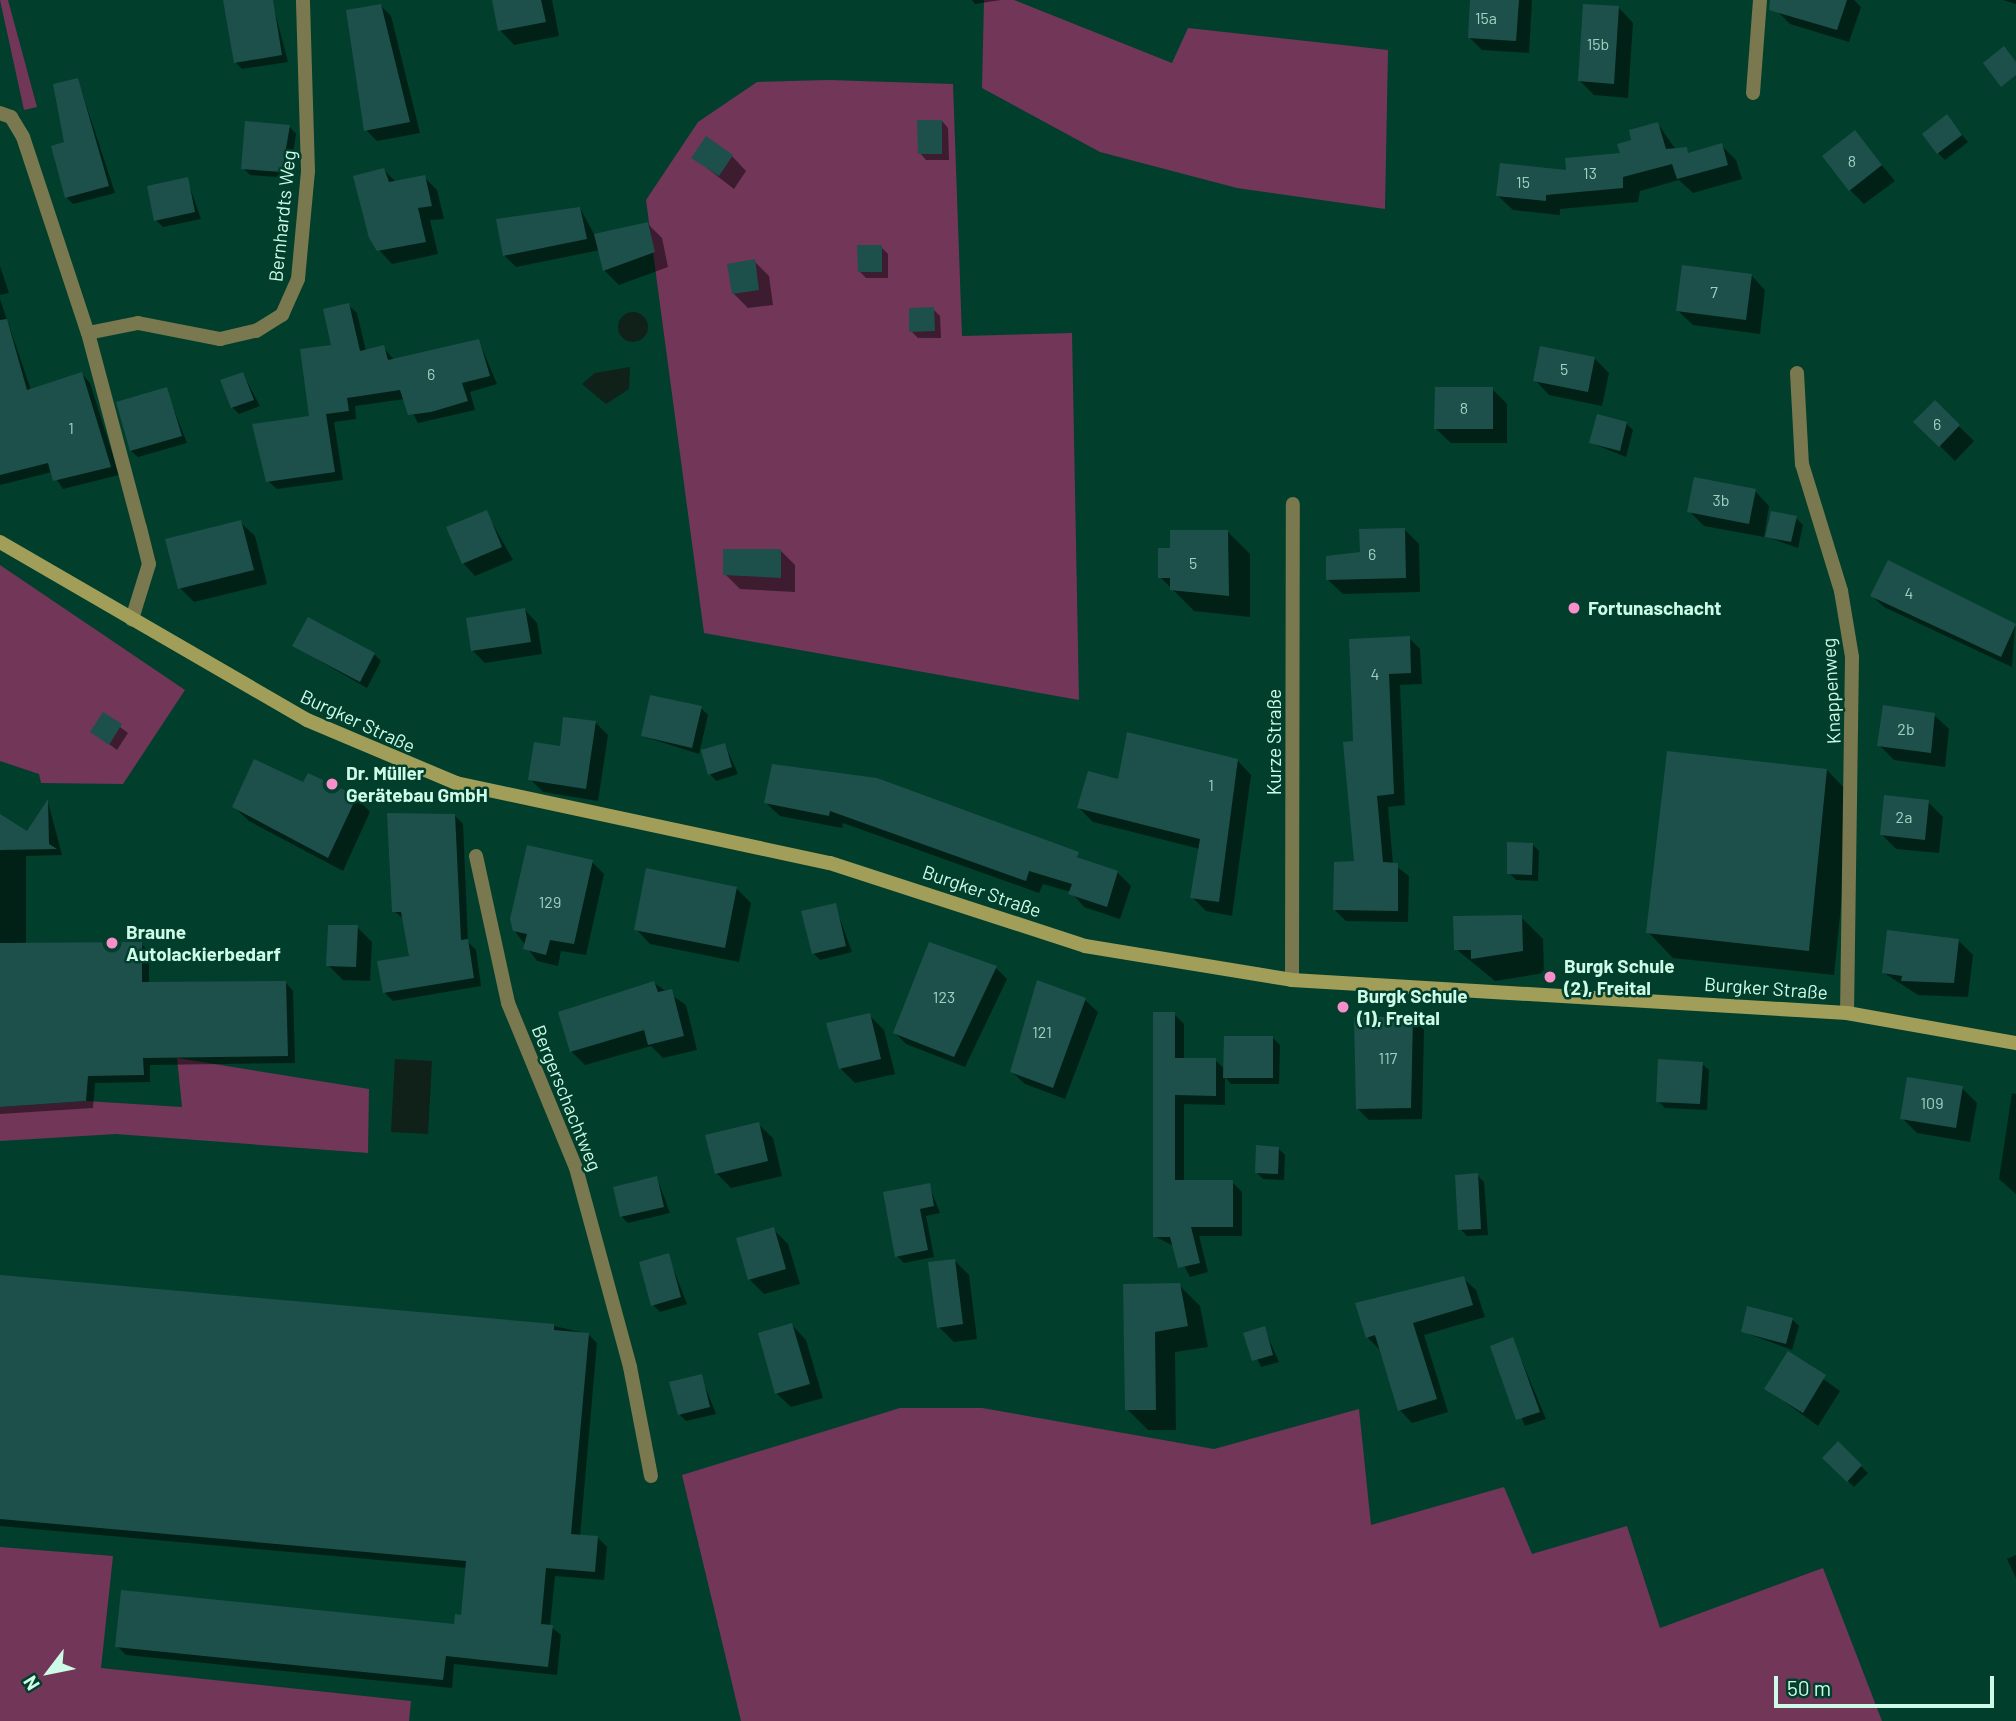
<!DOCTYPE html>
<html>
<head>
<meta charset="utf-8">
<style>
	body { margin:0 }
	#map { position:relative; width:2016px; height:1721px; overflow:hidden; background:#023e2c; font-family:Barlow,sans-serif }
	div>[style] { position:absolute }
	[style*='--x'] { left:calc(var(--x)*1px); top:calc(var(--y)*1px); width:calc(var(--w)*1px); rotate:calc(var(--a)*1deg) }
	.green>* { inset:0; background:#723659 }
	.water>* { inset:0; background:#10211a }
	.round { border-radius:50% }
	.shadow>* { inset:0; background:#0007 }
	.building>* { inset:0; background:#1e504b }
	.minor>* { height:14px; margin:-7px; padding:0 7px; transform-origin:7px; border-radius:7px; background:#79784e }
	.secondary>* { height:14px; margin:-7px; padding:0 7px; transform-origin:7px; border-radius:7px; background:#a19e59 }
	.dots>* { width:19px; height:19px; translate:-50% -50%; box-sizing:border-box; border:4px solid #023e2c; border-radius:50% }
	span { translate:-50% -50%; white-space:nowrap; text-align:center; line-height:1.15; -webkit-text-stroke:5px #023e2c; paint-order:stroke }
	.number-label { font-size:16px; color:#a1d0c0 }
	.number-label span { -webkit-text-stroke-width:0 }
	.street-label { font-size:19px; color:#cdfbe7 }
	.poi-label { font-size:19px; color:#cdfbe7; font-weight:700 }
	.left { translate:0 -50%; text-align:left }
	.north { position:absolute; left:14px; top:1637px; width:70px; height:70px; -webkit-text-stroke:5px #023e2c; paint-order:stroke; rotate:238deg; font-size:19px; font-weight:700; line-height:28px; text-align:center; color:#cdfbe7 }
	.north::after { content:''; display:block; margin:auto; width:24px; height:32px; background:#cdfbe7; clip-path:polygon(50% 0,100% 100%,50% 72%,0 100%) }
	.scale { position:absolute; left:1774px; top:1676px; width:220px; height:32px; box-sizing:border-box; border:4px solid #cdfbe7; border-top:0; padding-left:9px; font-size:21px; line-height:24px; white-space:nowrap; color:#cdfbe7; -webkit-text-stroke:5px #023e2c; paint-order:stroke }
</style>
</head>
<body>
<div id="map">
	<div class="green">
		<div style="clip-path:polygon(0 0,8px 0,37px 107px,24px 110px)"></div>
		<div style="clip-path:polygon(984px 0,1014px 0,1172px 63px,1188px 28px,1388px 50px,1385px 209px,1237px 188px,1100px 152px,982px 88px)"></div>
		<div style="clip-path:polygon(829px 80px,953px 84px,962px 336px,1072px 333px,1079px 700px,704px 633px,646px 200px,698px 122px,757px 82px)"></div>
		<div style="clip-path:polygon(0 565px,185px 690px,123px 784px,41px 783px,39px 774px,0 761px)"></div>
		<div style="clip-path:polygon(177px 1058px,369px 1089px,368px 1153px,116px 1134px,0 1141px,0 1107px,86px 1101px,182px 1107px)"></div>
		<div style="clip-path:polygon(900px 1408px,982px 1408px,1214px 1449px,1359px 1409px,1371px 1525px,1504px 1487px,1532px 1554px,1627px 1526px,1660px 1628px,1823px 1568px,1882px 1721px,741px 1721px,682px 1475px)"></div>
		<div style="clip-path:polygon(0 1547px,113px 1556px,101px 1668px,411px 1701px,409px 1721px,0 1721px)"></div>
	</div>
	<div class="water">
		<div class="round" style="left:618px;top:312px;width:30px;height:30px"></div>
		<div style="clip-path:polygon(630px 367px,629px 389px,606px 404px,582px 384px,595px 373px)"></div>
		<div style="clip-path:polygon(395px 1059px,432px 1061px,428px 1134px,391px 1132px)"></div>
	</div>
	<div class="shadow">
		<div style="clip-path:polygon(225px 0,272px 1px,288px 62px,242px 69px,235px 62px)"></div>
		<div style="clip-path:polygon(494px 0,552px 0,559px 36px,514px 45px,500px 30px)"></div>
		<div style="clip-path:polygon(972px 0,1001px 0,975px 4px)"></div>
		<div style="clip-path:polygon(1472px 0,1532px 0,1529px 53px,1482px 50px,1469px 37px)"></div>
		<div style="clip-path:polygon(1780px 0,1854px 0,1861px 7px,1849px 42px,1790px 24px,1777px 11px)"></div>
		<div style="clip-path:polygon(2003px 0,2016px 0,2016px 4px)"></div>
		<div style="clip-path:polygon(381px 6px,391px 16px,420px 133px,377px 141px,366px 130px)"></div>
		<div style="clip-path:polygon(1619px 8px,1633px 23px,1628px 98px,1594px 95px,1579px 80px)"></div>
		<div style="clip-path:polygon(78px 80px,115px 193px,73px 204px,66px 197px,66px 143px)"></div>
		<div style="clip-path:polygon(942px 121px,948px 128px,949px 160px,926px 160px,920px 153px)"></div>
		<div style="clip-path:polygon(1658px 124px,1676px 150px,1691px 154px,1721px 145px,1736px 160px,1742px 179px,1693px 193px,1679px 180px,1640px 191px,1638px 202px,1560px 209px,1560px 215px,1513px 210px,1498px 196px,1622px 155px)"></div>
		<div style="clip-path:polygon(1953px 124px,1968px 142px,1945px 160px,1938px 153px)"></div>
		<div style="clip-path:polygon(290px 127px,296px 134px,289px 178px,250px 175px,243px 168px)"></div>
		<div style="clip-path:polygon(1855px 133px,1895px 181px,1864px 204px,1850px 190px)"></div>
		<div style="clip-path:polygon(732px 156px,746px 171px,734px 189px,694px 158px)"></div>
		<div style="clip-path:polygon(384px 170px,396px 182px,424px 177px,437px 190px,444px 219px,430px 220px,438px 254px,392px 264px,379px 250px)"></div>
		<div style="clip-path:polygon(187px 179px,201px 219px,163px 227px,156px 220px)"></div>
		<div style="clip-path:polygon(580px 208px,595px 236px,647px 223px,662px 238px,668px 267px,619px 285px,604px 270px,600px 250px,516px 267px,504px 255px)"></div>
		<div style="clip-path:polygon(881px 247px,888px 254px,888px 278px,866px 278px,859px 271px)"></div>
		<div style="clip-path:polygon(754px 261px,769px 276px,773px 305px,748px 308px,733px 293px)"></div>
		<div style="clip-path:polygon(0 266px,9px 293px,0 295px)"></div>
		<div style="clip-path:polygon(1751px 275px,1765px 290px,1760px 334px,1693px 325px,1678px 311px)"></div>
		<div style="clip-path:polygon(0 299px,31px 390px,82px 374px,90px 383px,119px 475px,63px 489px,52px 472px,0 485px)"></div>
		<div style="clip-path:polygon(348px 305px,357px 313px,366px 351px,383px 347px,394px 360px,479px 341px,497px 384px,470px 392px,475px 410px,418px 423px,405px 399px,355px 406px,356px 419px,334px 422px,343px 480px,277px 489px,268px 481px,311px 418px)"></div>
		<div style="clip-path:polygon(933px 309px,940px 316px,941px 338px,918px 338px,911px 331px)"></div>
		<div style="clip-path:polygon(1594px 358px,1609px 373px,1602px 406px,1549px 395px,1535px 380px)"></div>
		<div style="clip-path:polygon(243px 374px,260px 406px,239px 414px,232px 407px)"></div>
		<div style="clip-path:polygon(166px 389px,187px 443px,138px 457px,131px 451px)"></div>
		<div style="clip-path:polygon(1492px 389px,1507px 404px,1507px 443px,1451px 443px,1436px 429px)"></div>
		<div style="clip-path:polygon(1935px 403px,1974px 441px,1955px 461px,1916px 422px)"></div>
		<div style="clip-path:polygon(1626px 423px,1633px 430px,1626px 457px,1591px 443px)"></div>
		<div style="clip-path:polygon(1755px 491px,1769px 506px,1764px 537px,1704px 526px,1689px 511px)"></div>
		<div style="clip-path:polygon(486px 512px,513px 560px,475px 576px,463px 563px)"></div>
		<div style="clip-path:polygon(1796px 518px,1803px 525px,1798px 548px,1767px 537px)"></div>
		<div style="clip-path:polygon(240px 522px,255px 536px,267px 584px,194px 602px,180px 588px)"></div>
		<div style="clip-path:polygon(1404px 529px,1419px 544px,1420px 592px,1343px 594px,1328px 580px)"></div>
		<div style="clip-path:polygon(1228px 532px,1250px 554px,1250px 617px,1194px 611px,1160px 577px,1171px 549px)"></div>
		<div style="clip-path:polygon(781px 551px,795px 565px,795px 592px,740px 589px,725px 574px)"></div>
		<div style="clip-path:polygon(1872px 596px,2015px 625px,2012px 667px,1884px 607px)"></div>
		<div style="clip-path:polygon(525px 610px,537px 623px,542px 654px,485px 663px,473px 651px)"></div>
		<div style="clip-path:polygon(1409px 638px,1420px 649px,1422px 684px,1400px 685px,1405px 805px,1388px 807px,1393px 864px,1409px 876px,1408px 922px,1346px 921px,1335px 910px,1356px 863px,1351px 640px)"></div>
		<div style="clip-path:polygon(294px 646px,374px 654px,381px 661px,367px 688px)"></div>
		<div style="clip-path:polygon(701px 708px,708px 715px,699px 754px,642px 736px)"></div>
		<div style="clip-path:polygon(104px 715px,128px 733px,117px 750px,93px 732px)"></div>
		<div style="clip-path:polygon(1934px 715px,1949px 729px,1945px 767px,1894px 760px,1879px 745px)"></div>
		<div style="clip-path:polygon(596px 723px,608px 735px,598px 801px,543px 792px,530px 779px)"></div>
		<div style="clip-path:polygon(725px 745px,738px 774px,716px 781px,710px 774px)"></div>
		<div style="clip-path:polygon(1237px 760px,1251px 775px,1232px 916px,1206px 911px,1192px 897px,1200px 849px,1093px 822px,1079px 808px,1119px 781px)"></div>
		<div style="clip-path:polygon(1827px 770px,1852px 796px,1834px 975px,1673px 958px,1648px 932px)"></div>
		<div style="clip-path:polygon(877px 780px,1117px 872px,1131px 886px,1120px 919px,1084px 907px,1071px 892px,1043px 884px,1039px 893px,843px 823px,842px 828px,780px 816px,766px 803px)"></div>
		<div style="clip-path:polygon(304px 785px,356px 797px,370px 812px,343px 871px,249px 821px,234px 807px)"></div>
		<div style="clip-path:polygon(48px 802px,62px 855px,26px 856px,26px 945px,141px 944px,149px 951px,149px 984px,286px 983px,293px 991px,295px 1063px,150px 1065px,150px 1082px,95px 1083px,93px 1108px,0 1114px,0 816px,28px 833px)"></div>
		<div style="clip-path:polygon(1928px 802px,1943px 817px,1939px 853px,1896px 849px,1881px 834px)"></div>
		<div style="clip-path:polygon(454px 815px,463px 824px,468px 942px,476px 950px,481px 986px,393px 1001px,384px 992px,411px 957px,405px 920px,394px 911px)"></div>
		<div style="clip-path:polygon(1532px 844px,1539px 851px,1538px 881px,1516px 880px,1509px 873px)"></div>
		<div style="clip-path:polygon(592px 862px,604px 874px,586px 955px,561px 951px,558px 966px,537px 961px,514px 930px)"></div>
		<div style="clip-path:polygon(736px 888px,751px 903px,739px 962px,650px 944px,636px 929px)"></div>
		<div style="clip-path:polygon(835px 905px,852px 952px,820px 960px,813px 953px)"></div>
		<div style="clip-path:polygon(1521px 917px,1543px 939px,1544px 973px,1495px 981px,1456px 949px)"></div>
		<div style="clip-path:polygon(357px 927px,372px 942px,370px 981px,343px 980px,328px 965px)"></div>
		<div style="clip-path:polygon(1958px 940px,1973px 955px,1968px 997px,1918px 995px,1884px 973px)"></div>
		<div style="clip-path:polygon(996px 968px,1007px 979px,965px 1067px,906px 1044px,895px 1033px)"></div>
		<div style="clip-path:polygon(1038px 982px,1085px 1000px,1098px 1012px,1065px 1099px,1025px 1084px,1012px 1072px)"></div>
		<div style="clip-path:polygon(654px 983px,686px 1005px,697px 1050px,663px 1058px,651px 1046px,585px 1065px,571px 1051px)"></div>
		<div style="clip-path:polygon(1174px 1014px,1184px 1024px,1184px 1059px,1215px 1060px,1225px 1069px,1273px 1038px,1280px 1045px,1279px 1084px,1231px 1084px,1225px 1077px,1225px 1105px,1184px 1104px,1184px 1182px,1232px 1182px,1242px 1192px,1242px 1236px,1199px 1236px,1208px 1272px,1190px 1277px,1174px 1246px,1154px 1236px)"></div>
		<div style="clip-path:polygon(869px 1015px,884px 1030px,895px 1074px,855px 1083px,840px 1068px)"></div>
		<div style="clip-path:polygon(1412px 1018px,1424px 1030px,1422px 1119px,1369px 1120px,1357px 1108px)"></div>
		<div style="clip-path:polygon(1702px 1064px,1709px 1070px,1707px 1110px,1665px 1108px,1658px 1101px)"></div>
		<div style="clip-path:polygon(1962px 1088px,1977px 1103px,1970px 1142px,1917px 1133px,1902px 1118px)"></div>
		<div style="clip-path:polygon(2012px 1093px,2016px 1094px,2016px 1194px,1999px 1179px)"></div>
		<div style="clip-path:polygon(758px 1124px,773px 1138px,782px 1176px,731px 1188px,716px 1173px)"></div>
		<div style="clip-path:polygon(1278px 1148px,1285px 1155px,1284px 1180px,1263px 1179px,1256px 1172px)"></div>
		<div style="clip-path:polygon(1477px 1175px,1484px 1182px,1488px 1235px,1467px 1236px,1460px 1229px)"></div>
		<div style="clip-path:polygon(657px 1178px,670px 1213px,628px 1223px,621px 1216px)"></div>
		<div style="clip-path:polygon(929px 1185px,940px 1213px,926px 1216px,934px 1257px,904px 1263px,897px 1256px)"></div>
		<div style="clip-path:polygon(773px 1229px,788px 1244px,800px 1284px,764px 1294px,749px 1279px)"></div>
		<div style="clip-path:polygon(668px 1255px,687px 1304px,660px 1312px,653px 1305px)"></div>
		<div style="clip-path:polygon(954px 1260px,969px 1275px,977px 1339px,954px 1342px,939px 1327px)"></div>
		<div style="clip-path:polygon(0 1277px,554px 1326px,588px 1334px,597px 1343px,580px 1537px,598px 1538px,607px 1547px,604px 1580px,555px 1576px,550px 1626px,561px 1635px,557px 1675px,454px 1664px,452px 1688px,126px 1655px,117px 1646px,455px 1626px,462px 1617px,467px 1568px,0 1526px)"></div>
		<div style="clip-path:polygon(1463px 1278px,1476px 1290px,1485px 1317px,1424px 1335px,1448px 1412px,1412px 1423px,1400px 1410px,1379px 1349px,1367px 1337px)"></div>
		<div style="clip-path:polygon(1179px 1285px,1200px 1306px,1208px 1347px,1175px 1352px,1176px 1430px,1148px 1430px,1127px 1409px,1125px 1286px)"></div>
		<div style="clip-path:polygon(1792px 1319px,1799px 1326px,1792px 1350px,1743px 1332px)"></div>
		<div style="clip-path:polygon(792px 1325px,806px 1340px,823px 1398px,791px 1407px,776px 1393px)"></div>
		<div style="clip-path:polygon(1264px 1328px,1279px 1362px,1261px 1367px,1246px 1334px)"></div>
		<div style="clip-path:polygon(1513px 1340px,1546px 1419px,1525px 1426px,1492px 1347px)"></div>
		<div style="clip-path:polygon(1788px 1354px,1840px 1391px,1818px 1426px,1767px 1389px)"></div>
		<div style="clip-path:polygon(701px 1376px,716px 1414px,686px 1421px,680px 1415px)"></div>
		<div style="clip-path:polygon(1838px 1444px,1868px 1473px,1854px 1487px,1824px 1458px)"></div>
		<div style="clip-path:polygon(2016px 1555px,2016px 1578px,2007px 1559px)"></div>
	</div>
	<div class="building">
		<div style="clip-path:polygon(223px 0,273px 0,282px 55px,234px 63px)"></div>
		<div style="clip-path:polygon(492px 0,541px 0,546px 22px,498px 31px)"></div>
		<div style="clip-path:polygon(1470px 0,1519px 0,1516px 41px,1468px 38px)"></div>
		<div style="clip-path:polygon(1770px 0,1847px 0,1837px 30px,1769px 10px)"></div>
		<div style="clip-path:polygon(381px 4px,410px 122px,364px 131px,346px 10px)"></div>
		<div style="clip-path:polygon(1583px 4px,1619px 6px,1614px 84px,1578px 81px)"></div>
		<div style="clip-path:polygon(2004px 46px,2016px 62px,2016px 75px,2001px 87px,1983px 63px)"></div>
		<div style="clip-path:polygon(78px 78px,109px 186px,65px 198px,51px 146px,64px 142px,53px 84px)"></div>
		<div style="clip-path:polygon(1947px 114px,1962px 135px,1937px 154px,1922px 134px)"></div>
		<div style="clip-path:polygon(917px 120px,942px 120px,942px 154px,918px 154px)"></div>
		<div style="clip-path:polygon(245px 121px,290px 125px,282px 172px,241px 169px)"></div>
		<div style="clip-path:polygon(1658px 122px,1666px 149px,1687px 147px,1688px 153px,1722px 143px,1728px 165px,1677px 179px,1672px 164px,1623px 177px,1623px 188px,1546px 195px,1546px 201px,1496px 196px,1500px 163px,1566px 170px,1565px 158px,1620px 153px,1617px 144px,1631px 140px,1629px 130px)"></div>
		<div style="clip-path:polygon(1855px 130px,1882px 165px,1849px 191px,1822px 156px)"></div>
		<div style="clip-path:polygon(706px 136px,733px 155px,719px 176px,691px 158px)"></div>
		<div style="clip-path:polygon(384px 168px,389px 182px,425px 175px,432px 206px,418px 208px,426px 242px,377px 251px,369px 238px,353px 176px)"></div>
		<div style="clip-path:polygon(188px 177px,195px 212px,154px 221px,147px 186px)"></div>
		<div style="clip-path:polygon(580px 207px,587px 239px,503px 256px,496px 219px)"></div>
		<div style="clip-path:polygon(648px 222px,655px 252px,603px 271px,594px 234px)"></div>
		<div style="clip-path:polygon(857px 245px,882px 245px,882px 272px,858px 272px)"></div>
		<div style="clip-path:polygon(755px 259px,759px 290px,732px 294px,727px 264px)"></div>
		<div style="clip-path:polygon(1682px 265px,1752px 274px,1746px 320px,1676px 311px)"></div>
		<div style="clip-path:polygon(349px 303px,360px 351px,384px 345px,388px 360px,479px 339px,490px 376px,462px 383px,468px 401px,431px 412px,408px 415px,400px 390px,347px 398px,349px 411px,326px 414px,335px 472px,266px 482px,252px 424px,309px 416px,300px 349px,331px 345px,323px 309px)"></div>
		<div style="clip-path:polygon(934px 307px,935px 331px,909px 332px,909px 308px)"></div>
		<div style="clip-path:polygon(7px 319px,27px 390px,82px 372px,111px 467px,53px 481px,48px 463px,0 475px,0 320px)"></div>
		<div style="clip-path:polygon(1540px 346px,1595px 357px,1588px 392px,1533px 381px)"></div>
		<div style="clip-path:polygon(243px 372px,254px 400px,231px 408px,220px 380px)"></div>
		<div style="clip-path:polygon(167px 387px,182px 436px,130px 451px,116px 402px)"></div>
		<div style="clip-path:polygon(1435px 387px,1493px 387px,1493px 429px,1434px 429px)"></div>
		<div style="clip-path:polygon(1935px 400px,1960px 425px,1939px 447px,1913px 422px)"></div>
		<div style="clip-path:polygon(1597px 414px,1627px 422px,1620px 451px,1589px 443px)"></div>
		<div style="clip-path:polygon(1694px 477px,1756px 489px,1749px 524px,1687px 512px)"></div>
		<div style="clip-path:polygon(487px 510px,502px 547px,462px 564px,446px 527px)"></div>
		<div style="clip-path:polygon(1771px 511px,1797px 516px,1791px 542px,1765px 537px)"></div>
		<div style="clip-path:polygon(241px 520px,254px 570px,178px 589px,165px 539px)"></div>
		<div style="clip-path:polygon(1405px 528px,1406px 578px,1326px 580px,1326px 556px,1360px 552px,1359px 529px)"></div>
		<div style="clip-path:polygon(1170px 530px,1228px 530px,1229px 596px,1170px 590px,1170px 578px,1158px 578px,1158px 548px,1170px 548px)"></div>
		<div style="clip-path:polygon(723px 549px,781px 549px,781px 578px,723px 575px)"></div>
		<div style="clip-path:polygon(1888px 560px,2016px 624px,2001px 657px,1870px 596px)"></div>
		<div style="clip-path:polygon(525px 608px,531px 642px,471px 651px,466px 618px)"></div>
		<div style="clip-path:polygon(308px 617px,375px 653px,360px 682px,292px 646px)"></div>
		<div style="clip-path:polygon(1410px 636px,1411px 673px,1389px 674px,1394px 794px,1377px 796px,1383px 862px,1398px 863px,1398px 911px,1333px 910px,1334px 862px,1354px 861px,1343px 742px,1353px 741px,1349px 639px)"></div>
		<div style="clip-path:polygon(650px 695px,702px 706px,692px 748px,641px 736px)"></div>
		<div style="clip-path:polygon(1883px 705px,1935px 713px,1931px 753px,1877px 746px)"></div>
		<div style="clip-path:polygon(103px 712px,122px 724px,109px 745px,90px 732px)"></div>
		<div style="clip-path:polygon(563px 717px,596px 721px,586px 789px,528px 780px,534px 742px,560px 746px)"></div>
		<div style="clip-path:polygon(1127px 732px,1238px 759px,1219px 902px,1190px 898px,1200px 839px,1077px 808px,1088px 771px,1118px 779px)"></div>
		<div style="clip-path:polygon(725px 743px,732px 767px,708px 775px,701px 750px)"></div>
		<div style="clip-path:polygon(1667px 751px,1827px 769px,1809px 951px,1646px 933px)"></div>
		<div style="clip-path:polygon(254px 759px,303px 782px,308px 773px,357px 796px,328px 858px,232px 807px)"></div>
		<div style="clip-path:polygon(772px 764px,877px 778px,1079px 852px,1077px 857px,1118px 871px,1107px 907px,1068px 894px,1072px 884px,1029px 871px,1026px 881px,830px 811px,829px 816px,764px 803px)"></div>
		<div style="clip-path:polygon(1884px 795px,1929px 800px,1925px 840px,1880px 835px)"></div>
		<div style="clip-path:polygon(48px 799px,49px 844px,57px 849px,0 850px,0 814px,27px 831px)"></div>
		<div style="clip-path:polygon(387px 813px,455px 814px,461px 940px,468px 939px,474px 978px,383px 993px,377px 961px,409px 956px,401px 912px,392px 912px)"></div>
		<div style="clip-path:polygon(1507px 842px,1533px 843px,1532px 875px,1507px 874px)"></div>
		<div style="clip-path:polygon(527px 845px,593px 860px,574px 944px,550px 940px,546px 955px,523px 949px,527px 934px,513px 931px,510px 919px)"></div>
		<div style="clip-path:polygon(646px 868px,737px 887px,725px 948px,634px 930px)"></div>
		<div style="clip-path:polygon(836px 903px,846px 946px,812px 954px,801px 911px)"></div>
		<div style="clip-path:polygon(1522px 915px,1523px 951px,1471px 959px,1471px 950px,1454px 950px,1453px 916px)"></div>
		<div style="clip-path:polygon(328px 925px,358px 925px,356px 967px,326px 966px)"></div>
		<div style="clip-path:polygon(1887px 930px,1959px 939px,1954px 983px,1901px 981px,1902px 976px,1882px 973px)"></div>
		<div style="clip-path:polygon(142px 942px,142px 982px,286px 981px,288px 1056px,143px 1058px,144px 1075px,88px 1076px,86px 1101px,0 1107px,0 943px)"></div>
		<div style="clip-path:polygon(929px 942px,997px 966px,954px 1057px,893px 1033px)"></div>
		<div style="clip-path:polygon(1037px 980px,1086px 998px,1053px 1088px,1010px 1072px)"></div>
		<div style="clip-path:polygon(654px 981px,658px 992px,672px 989px,684px 1036px,648px 1045px,644px 1030px,570px 1052px,558px 1012px)"></div>
		<div style="clip-path:polygon(1153px 1012px,1175px 1012px,1175px 1058px,1216px 1058px,1216px 1096px,1175px 1095px,1175px 1180px,1233px 1180px,1233px 1227px,1191px 1227px,1200px 1263px,1178px 1268px,1170px 1237px,1153px 1237px)"></div>
		<div style="clip-path:polygon(870px 1013px,881px 1059px,839px 1069px,826px 1023px)"></div>
		<div style="clip-path:polygon(1354px 1017px,1413px 1017px,1411px 1108px,1356px 1109px)"></div>
		<div style="clip-path:polygon(1224px 1036px,1273px 1036px,1273px 1078px,1223px 1078px)"></div>
		<div style="clip-path:polygon(1658px 1059px,1703px 1062px,1700px 1104px,1656px 1102px)"></div>
		<div style="clip-path:polygon(1907px 1077px,1963px 1086px,1956px 1128px,1900px 1119px)"></div>
		<div style="clip-path:polygon(759px 1122px,768px 1161px,715px 1174px,705px 1135px)"></div>
		<div style="clip-path:polygon(1256px 1145px,1279px 1147px,1278px 1174px,1255px 1173px)"></div>
		<div style="clip-path:polygon(1478px 1173px,1481px 1229px,1458px 1230px,1455px 1175px)"></div>
		<div style="clip-path:polygon(657px 1176px,664px 1207px,620px 1217px,613px 1187px)"></div>
		<div style="clip-path:polygon(930px 1183px,934px 1206px,920px 1209px,928px 1250px,895px 1257px,883px 1192px)"></div>
		<div style="clip-path:polygon(774px 1227px,786px 1269px,748px 1280px,736px 1238px)"></div>
		<div style="clip-path:polygon(669px 1253px,681px 1297px,651px 1306px,639px 1262px)"></div>
		<div style="clip-path:polygon(955px 1259px,963px 1324px,937px 1328px,928px 1262px)"></div>
		<div style="clip-path:polygon(0 1275px,554px 1324px,554px 1330px,589px 1333px,571px 1534px,598px 1536px,595px 1572px,546px 1568px,541px 1624px,553px 1625px,548px 1667px,446px 1656px,443px 1680px,115px 1647px,121px 1590px,454px 1624px,455px 1614px,461px 1615px,466px 1561px,0 1519px)"></div>
		<div style="clip-path:polygon(1464px 1276px,1473px 1305px,1413px 1323px,1437px 1399px,1398px 1411px,1375px 1335px,1366px 1338px,1355px 1303px)"></div>
		<div style="clip-path:polygon(1180px 1283px,1188px 1326px,1155px 1332px,1156px 1410px,1125px 1410px,1123px 1284px)"></div>
		<div style="clip-path:polygon(1747px 1306px,1793px 1318px,1786px 1344px,1741px 1332px)"></div>
		<div style="clip-path:polygon(792px 1323px,810px 1384px,775px 1394px,758px 1333px)"></div>
		<div style="clip-path:polygon(1265px 1326px,1273px 1355px,1252px 1361px,1243px 1333px)"></div>
		<div style="clip-path:polygon(1513px 1337px,1540px 1412px,1516px 1420px,1490px 1346px)"></div>
		<div style="clip-path:polygon(1788px 1351px,1826px 1375px,1803px 1413px,1764px 1389px)"></div>
		<div style="clip-path:polygon(702px 1374px,710px 1407px,678px 1415px,669px 1382px)"></div>
		<div style="clip-path:polygon(1838px 1441px,1862px 1465px,1847px 1482px,1822px 1458px)"></div>
	</div>
	<div class="minor">
		<div style="--x:1753;--y:93;--w:93;--a:-85.7"></div>
		<div style="--x:0;--y:113;--w:12;--a:20"></div>
		<div style="--x:11;--y:117;--w:23;--a:59"></div>
		<div style="--x:23;--y:137;--w:206;--a:71.7"></div>
		<div style="--x:88;--y:333;--w:202;--a:75.1"></div>
		<div style="--x:140;--y:528;--w:37;--a:76"></div>
		<div style="--x:149;--y:564;--w:58;--a:107.2"></div>
		<div style="--x:88;--y:333;--w:51;--a:-11.3"></div>
		<div style="--x:138;--y:323;--w:84;--a:11"></div>
		<div style="--x:220;--y:339;--w:37;--a:-13"></div>
		<div style="--x:256;--y:331;--w:31;--a:-32"></div>
		<div style="--x:282;--y:315;--w:39;--a:-66"></div>
		<div style="--x:298;--y:279;--w:108;--a:-84.7"></div>
		<div style="--x:308;--y:171;--w:171;--a:-91.7"></div>
		<div style="--x:1797;--y:373;--w:91;--a:86.9"></div>
		<div style="--x:1802;--y:464;--w:133;--a:72.9"></div>
		<div style="--x:1841;--y:591;--w:67;--a:80.5"></div>
		<div style="--x:1852;--y:657;--w:356;--a:90.8"></div>
		<div style="--x:476;--y:856;--w:150;--a:77.7"></div>
		<div style="--x:508;--y:1003;--w:178;--a:67.6"></div>
		<div style="--x:576;--y:1168;--w:206;--a:74.8"></div>
		<div style="--x:630;--y:1367;--w:111;--a:79.1"></div>
		<div style="--x:1292;--y:980;--w:476;--a:-89.9"></div>
	</div>
	<div class="secondary">
		<div style="--x:0;--y:542;--w:355;--a:30.1"></div>
		<div style="--x:307;--y:720;--w:162;--a:22.9"></div>
		<div style="--x:456;--y:783;--w:382;--a:12.1"></div>
		<div style="--x:830;--y:863;--w:268;--a:18"></div>
		<div style="--x:1085;--y:946;--w:210;--a:9.3"></div>
		<div style="--x:1292;--y:980;--w:556;--a:3.4"></div>
		<div style="--x:1847;--y:1013;--w:172;--a:10.1"></div>
	</div>
	<div class="dots">
		<div style="left:1574px;top:608px;background:#f98fca"></div>
		<div style="left:332px;top:784px;background:#f98fca"></div>
		<div style="left:112px;top:943px;background:#f98fca"></div>
		<div style="left:1550px;top:977px;background:#f98fca"></div>
		<div style="left:1343px;top:1007px;background:#f98fca"></div>
	</div>
	<div class="number-label">
		<span style="left:1486px;top:18px">15a</span>
		<span style="left:1598px;top:44px">15b</span>
		<span style="left:1852px;top:161px">8</span>
		<span style="left:1590px;top:173px">13</span>
		<span style="left:1523px;top:182px">15</span>
		<span style="left:1714px;top:292px">7</span>
		<span style="left:1564px;top:369px">5</span>
		<span style="left:431px;top:374px">6</span>
		<span style="left:1464px;top:408px">8</span>
		<span style="left:1937px;top:424px">6</span>
		<span style="left:71px;top:428px">1</span>
		<span style="left:1721px;top:500px">3b</span>
		<span style="left:1372px;top:554px">6</span>
		<span style="left:1193px;top:563px">5</span>
		<span style="left:1909px;top:593px">4</span>
		<span style="left:1375px;top:674px">4</span>
		<span style="left:1906px;top:729px">2b</span>
		<span style="left:1211px;top:785px">1</span>
		<span style="left:1904px;top:817px">2a</span>
		<span style="left:550px;top:902px">129</span>
		<span style="left:944px;top:997px">123</span>
		<span style="left:1042px;top:1032px">121</span>
		<span style="left:1388px;top:1058px">117</span>
		<span style="left:1932px;top:1103px">109</span>
	</div>
	<div class="street-label">
		<span style="left:282px;top:216px;rotate:-84deg">Bernhardts Weg</span>
		<span style="left:1831px;top:691px;rotate:-93deg">Knappenweg</span>
		<span style="left:358px;top:721px;rotate:25deg">Burgker Straße</span>
		<span style="left:1274px;top:742px;rotate:-90deg">Kurze Straße</span>
		<span style="left:982px;top:891px;rotate:19deg">Burgker Straße</span>
		<span style="left:1766px;top:988px;rotate:4deg">Burgker Straße</span>
		<span style="left:567px;top:1098px;rotate:68deg">Bergerschachtweg</span>
	</div>
	<div class="poi-label">
		<span class="left" style="left:1588px;top:608px">Fortunaschacht</span>
		<span class="left" style="left:346px;top:784px">Dr. Müller<br>Gerätebau GmbH</span>
		<span class="left" style="left:126px;top:943px">Braune<br>Autolackierbedarf</span>
		<span class="left" style="left:1564px;top:977px">Burgk Schule<br>(2), Freital</span>
		<span class="left" style="left:1357px;top:1007px">Burgk Schule<br>(1), Freital</span>
	</div>
	<div class="north">N</div>
	<div class="scale">50 m</div>
</div>
</body>
</html>
